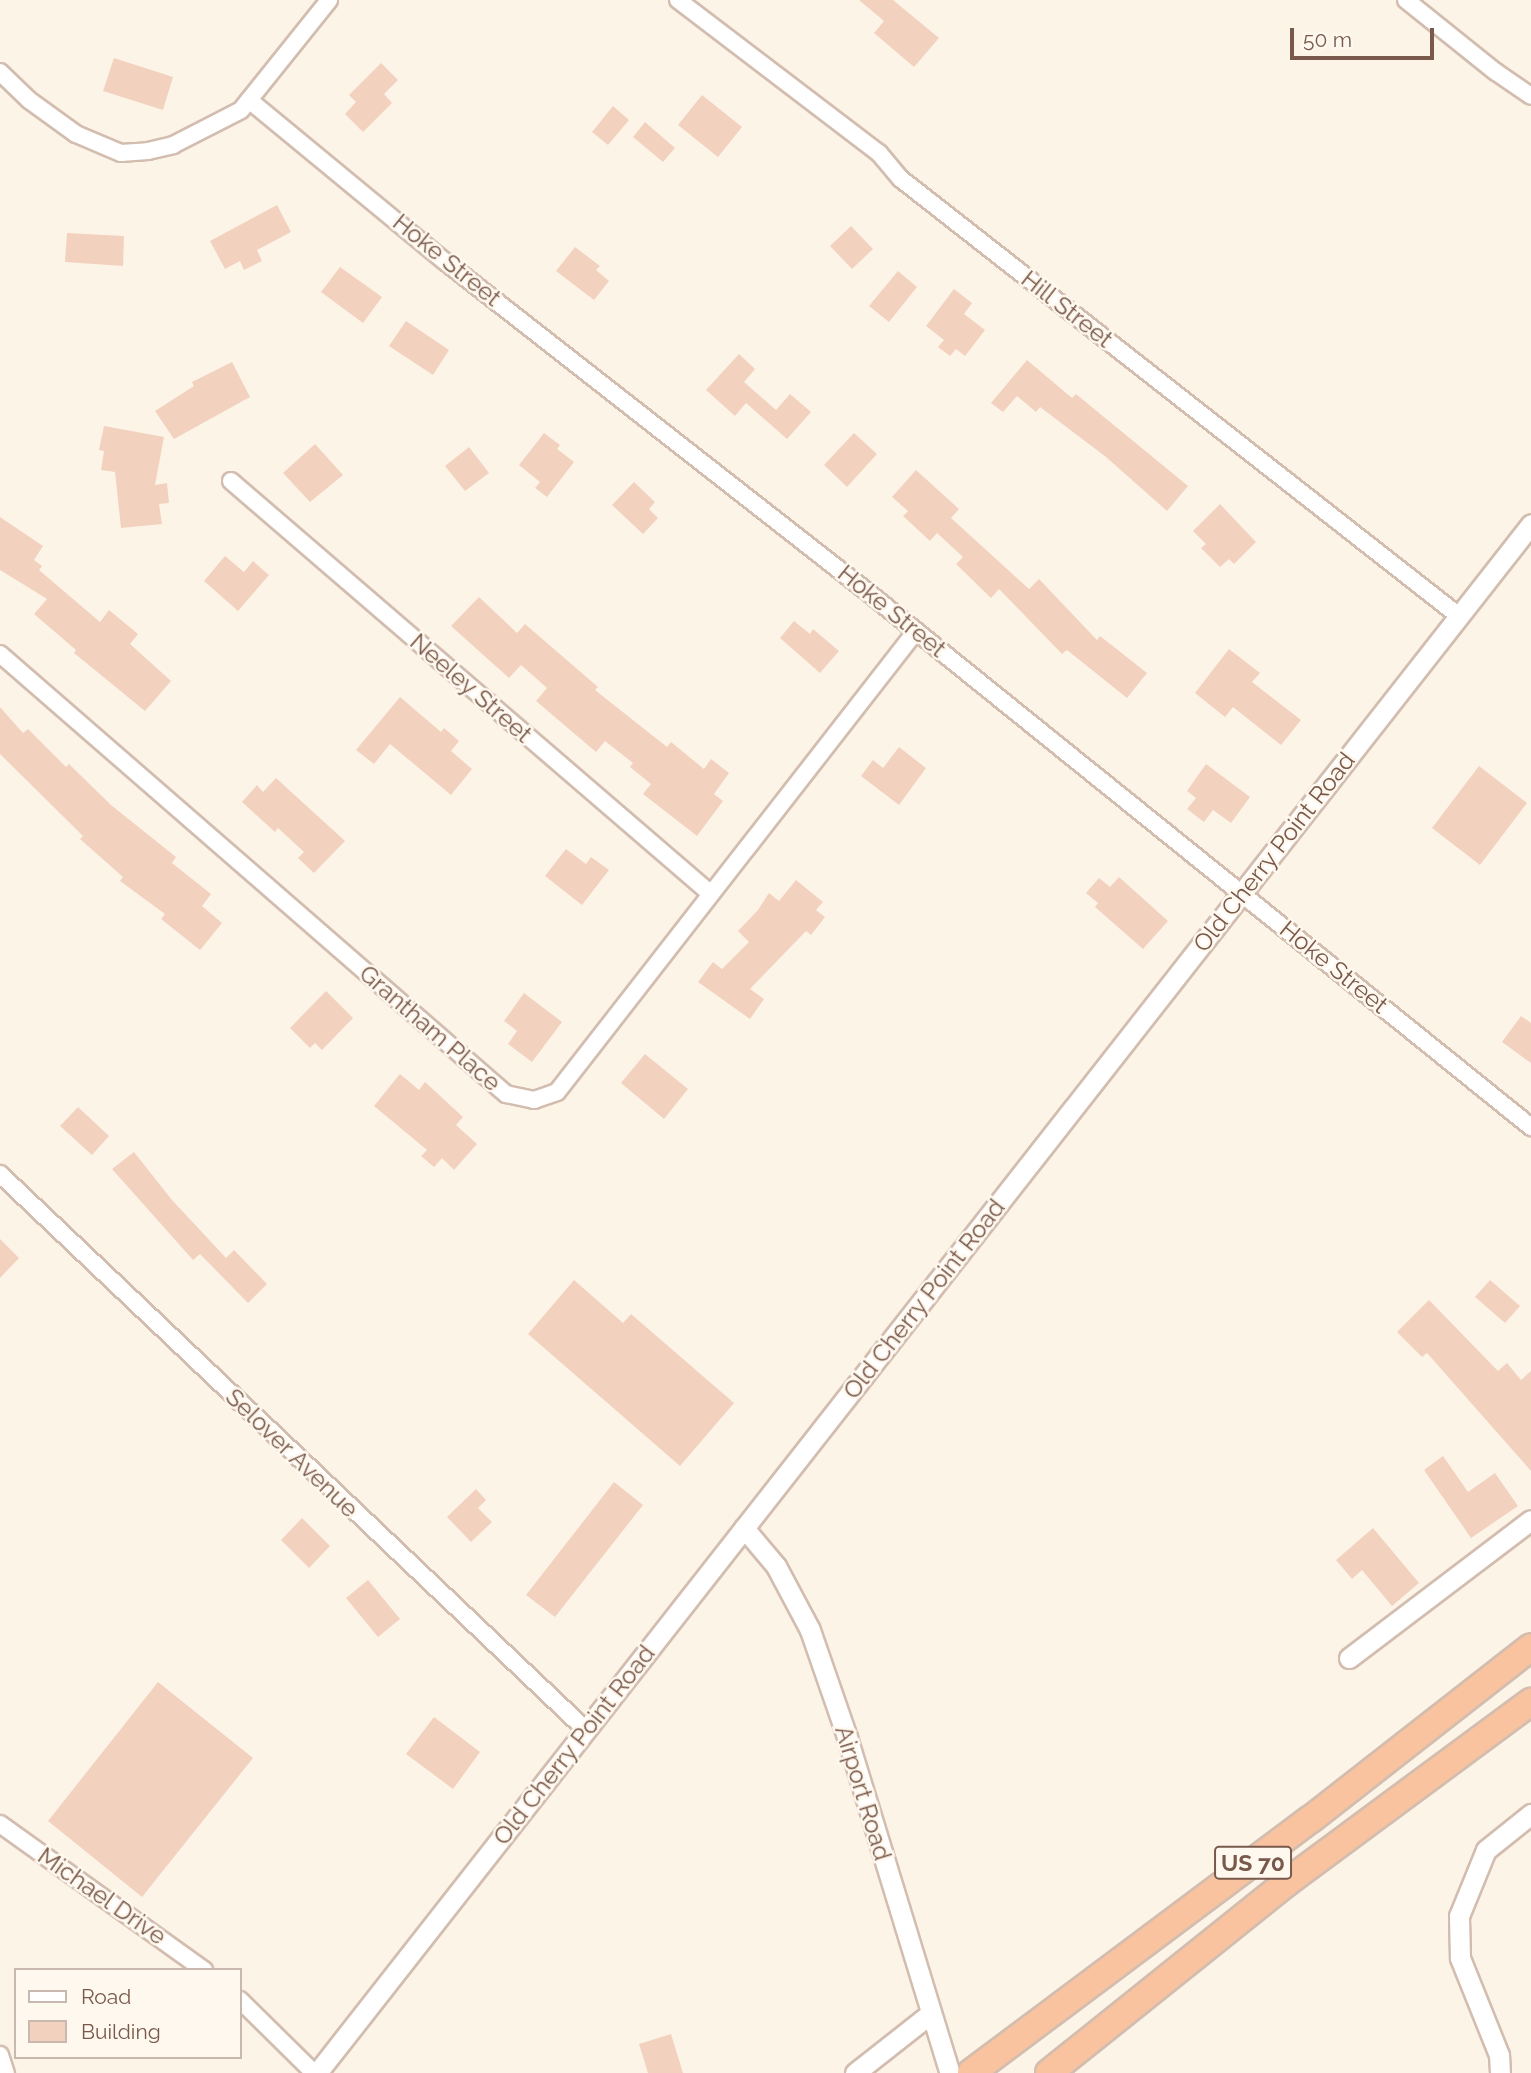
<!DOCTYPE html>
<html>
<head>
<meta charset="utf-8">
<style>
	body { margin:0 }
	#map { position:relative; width:1531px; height:2073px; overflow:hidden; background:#fdf4e8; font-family:Raleway,sans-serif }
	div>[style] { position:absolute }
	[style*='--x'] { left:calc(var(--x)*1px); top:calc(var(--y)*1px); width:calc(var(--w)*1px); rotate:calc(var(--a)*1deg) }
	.building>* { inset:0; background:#f3d1bf }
	.roads { filter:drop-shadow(2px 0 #d2bdaf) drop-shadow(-2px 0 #d2bdaf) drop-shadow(0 2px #d2bdaf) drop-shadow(0 -2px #d2bdaf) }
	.minor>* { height:16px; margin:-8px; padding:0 8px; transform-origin:8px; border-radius:8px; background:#fff }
	.tertiary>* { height:19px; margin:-9.5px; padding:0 9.5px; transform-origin:9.5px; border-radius:9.5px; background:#fff }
	.trunk>* { height:26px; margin:-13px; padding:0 13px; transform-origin:13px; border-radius:13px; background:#fac39f }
	span { translate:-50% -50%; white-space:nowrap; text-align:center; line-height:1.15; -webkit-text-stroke:5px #fff8ef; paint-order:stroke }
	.shield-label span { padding:2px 5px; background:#fff8ef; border:2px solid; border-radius:5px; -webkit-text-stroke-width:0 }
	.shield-label { font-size:23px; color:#78594b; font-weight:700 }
	.street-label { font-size:24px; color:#78594b }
	.legend { position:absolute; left:14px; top:1968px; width:228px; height:91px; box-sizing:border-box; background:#fff8ef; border:2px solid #c9b8ad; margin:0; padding:9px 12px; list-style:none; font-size:21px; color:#78594b }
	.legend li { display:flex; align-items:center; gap:14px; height:35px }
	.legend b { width:35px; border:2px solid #c9b8ad }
	.scale { position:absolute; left:1290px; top:28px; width:144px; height:32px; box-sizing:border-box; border:4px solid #78594b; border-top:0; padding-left:9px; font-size:21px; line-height:24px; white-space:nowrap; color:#78594b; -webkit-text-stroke:5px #fff8ef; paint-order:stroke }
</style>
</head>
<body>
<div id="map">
	<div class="building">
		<div style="clip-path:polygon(859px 0,893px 0,939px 38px,914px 67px,874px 33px,884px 21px)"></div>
		<div style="clip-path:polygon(114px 58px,173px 77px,163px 110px,103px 91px)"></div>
		<div style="clip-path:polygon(381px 63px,398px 80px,384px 94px,392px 103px,363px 132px,345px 114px,356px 102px,349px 95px)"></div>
		<div style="clip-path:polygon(702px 95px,742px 127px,718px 157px,678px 125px)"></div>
		<div style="clip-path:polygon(613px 106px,629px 120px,608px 145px,592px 132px)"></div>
		<div style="clip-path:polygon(645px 122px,675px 148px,663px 162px,633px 137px)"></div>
		<div style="clip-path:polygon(277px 205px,291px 232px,257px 250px,262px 261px,244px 270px,240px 261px,225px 269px,210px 241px)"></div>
		<div style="clip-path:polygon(851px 226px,873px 249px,852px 269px,830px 246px)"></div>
		<div style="clip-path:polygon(67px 233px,124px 236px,123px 266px,65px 262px)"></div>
		<div style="clip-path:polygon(575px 247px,600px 266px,596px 270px,609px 281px,594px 300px,556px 271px)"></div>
		<div style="clip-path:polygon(340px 267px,382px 297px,363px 323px,321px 292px)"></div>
		<div style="clip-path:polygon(898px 271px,917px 287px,889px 322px,869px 306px)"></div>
		<div style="clip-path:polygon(954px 289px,972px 303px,964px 314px,985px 330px,965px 356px,956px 349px,950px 356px,938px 347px,944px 340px,926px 326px)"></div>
		<div style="clip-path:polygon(406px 321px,449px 350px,433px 375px,389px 346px)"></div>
		<div style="clip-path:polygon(739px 354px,755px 369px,744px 382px,776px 410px,790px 394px,811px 412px,787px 439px,746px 403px,735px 416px,706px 390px)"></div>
		<div style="clip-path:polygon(1027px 360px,1072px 398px,1076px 394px,1188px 486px,1167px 511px,1106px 457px,1040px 407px,1036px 412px,1017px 396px,1003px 412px,991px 403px)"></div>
		<div style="clip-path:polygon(232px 362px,250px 397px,174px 439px,155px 411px,194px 386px,192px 382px)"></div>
		<div style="clip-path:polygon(104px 426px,164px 437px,155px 485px,167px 483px,169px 503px,159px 504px,162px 524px,121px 528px,115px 472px,101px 470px,104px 451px,99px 450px)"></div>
		<div style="clip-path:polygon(544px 433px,560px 445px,557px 449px,574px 462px,547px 497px,535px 488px,540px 482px,519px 465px)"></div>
		<div style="clip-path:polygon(854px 433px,877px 454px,847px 487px,824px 465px)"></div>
		<div style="clip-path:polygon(315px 444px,343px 475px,310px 502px,283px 473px)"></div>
		<div style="clip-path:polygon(469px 447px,489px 473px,465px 491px,445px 466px)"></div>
		<div style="clip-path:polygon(916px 470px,959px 509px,951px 518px,1029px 589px,1039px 579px,1097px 640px,1100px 636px,1147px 673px,1127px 698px,1067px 650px,1062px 654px,999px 589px,991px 598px,956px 564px,963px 557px,937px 533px,930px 541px,903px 516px,908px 511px,892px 497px)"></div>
		<div style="clip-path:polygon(634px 482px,655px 502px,649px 509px,658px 518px,643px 534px,612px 505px)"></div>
		<div style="clip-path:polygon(1220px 504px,1256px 542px,1234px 564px,1229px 559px,1220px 567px,1201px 548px,1206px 544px,1193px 531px)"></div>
		<div style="clip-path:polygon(0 517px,43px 546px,34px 560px,42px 566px,39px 570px,100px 622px,109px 610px,138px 634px,130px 644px,171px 681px,145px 711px,74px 653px,76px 650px,34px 614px,47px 599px,0 570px)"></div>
		<div style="clip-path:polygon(225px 556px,244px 572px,253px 561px,269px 575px,238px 611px,204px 581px)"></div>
		<div style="clip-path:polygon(479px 597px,517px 633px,525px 624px,598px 687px,595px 690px,667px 747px,671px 742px,704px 769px,711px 759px,729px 773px,714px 794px,723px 801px,697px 836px,643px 794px,651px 784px,630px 767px,633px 763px,605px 741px,596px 752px,536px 701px,547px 688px,521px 665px,509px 678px,451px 626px)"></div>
		<div style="clip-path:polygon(794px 621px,810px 634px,813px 629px,839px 651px,820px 673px,780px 638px)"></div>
		<div style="clip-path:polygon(1229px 649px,1260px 673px,1252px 682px,1301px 720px,1281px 745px,1233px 707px,1225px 717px,1195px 693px)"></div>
		<div style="clip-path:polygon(400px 697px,441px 732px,444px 728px,459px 741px,451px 751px,472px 769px,451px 795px,390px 744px,374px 764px,356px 750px)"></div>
		<div style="clip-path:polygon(0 707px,23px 733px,28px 729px,66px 767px,69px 764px,111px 805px,176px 857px,172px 863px,211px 894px,202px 906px,222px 923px,200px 950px,161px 919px,165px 914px,120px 881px,123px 877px,80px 839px,83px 836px,0 754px)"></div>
		<div style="clip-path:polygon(899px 747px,926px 768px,899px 805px,861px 776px,873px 760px,883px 768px)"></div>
		<div style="clip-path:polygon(1206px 764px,1250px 797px,1231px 823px,1213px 810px,1204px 822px,1187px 809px,1196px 798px,1187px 791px)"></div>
		<div style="clip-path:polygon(1479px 766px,1527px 803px,1480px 865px,1432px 828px)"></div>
		<div style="clip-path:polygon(276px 778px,345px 841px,314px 873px,298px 858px,304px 852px,278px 828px,275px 832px,242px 802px,257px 785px,263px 792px)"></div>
		<div style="clip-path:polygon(566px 849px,586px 864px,591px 857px,609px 870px,582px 905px,545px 876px)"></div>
		<div style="clip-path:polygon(1119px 877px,1168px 921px,1143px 949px,1095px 907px,1098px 903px,1086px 893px,1099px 878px,1110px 887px)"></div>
		<div style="clip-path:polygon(796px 880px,823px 902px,816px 910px,825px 917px,811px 935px,806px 931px,750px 989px,764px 999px,750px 1019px,698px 982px,713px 962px,722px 969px,749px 942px,738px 931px,758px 910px,769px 893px,779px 901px)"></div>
		<div style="clip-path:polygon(326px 991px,353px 1018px,322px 1050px,315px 1043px,310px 1048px,290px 1028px)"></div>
		<div style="clip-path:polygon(524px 993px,562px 1022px,532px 1062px,508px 1044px,517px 1031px,504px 1021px)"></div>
		<div style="clip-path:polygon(1521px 1016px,1531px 1023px,1531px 1063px,1502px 1042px)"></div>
		<div style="clip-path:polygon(645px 1054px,688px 1089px,664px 1119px,621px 1083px)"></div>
		<div style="clip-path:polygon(400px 1074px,419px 1090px,425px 1082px,463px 1117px,456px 1125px,477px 1144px,454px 1170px,442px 1158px,434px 1167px,421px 1156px,427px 1150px,374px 1106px)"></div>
		<div style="clip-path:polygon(78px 1107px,109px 1136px,92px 1155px,60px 1126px)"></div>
		<div style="clip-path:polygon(134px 1152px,172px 1200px,226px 1258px,234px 1250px,267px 1284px,248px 1303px,200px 1254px,193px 1260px,112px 1169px)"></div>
		<div style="clip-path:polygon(0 1239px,19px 1258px,0 1278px)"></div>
		<div style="clip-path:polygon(574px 1280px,623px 1323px,631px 1314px,734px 1403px,680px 1466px,528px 1334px)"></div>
		<div style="clip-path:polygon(1490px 1280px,1520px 1306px,1505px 1323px,1475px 1297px)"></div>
		<div style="clip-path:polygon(1429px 1300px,1498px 1371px,1507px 1363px,1521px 1380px,1531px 1371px,1531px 1471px,1427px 1353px,1422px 1357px,1397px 1332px)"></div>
		<div style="clip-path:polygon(1443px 1456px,1468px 1492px,1495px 1473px,1518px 1506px,1471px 1538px,1424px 1470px)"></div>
		<div style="clip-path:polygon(614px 1482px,643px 1505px,555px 1617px,526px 1595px)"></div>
		<div style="clip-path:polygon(476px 1489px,486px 1500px,478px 1508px,492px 1522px,471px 1542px,447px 1517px)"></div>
		<div style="clip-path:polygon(302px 1518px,330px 1546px,309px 1568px,281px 1540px)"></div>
		<div style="clip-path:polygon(1373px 1528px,1419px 1583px,1392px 1606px,1362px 1570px,1352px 1579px,1336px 1560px)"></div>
		<div style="clip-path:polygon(368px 1580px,400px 1619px,378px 1637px,346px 1598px)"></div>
		<div style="clip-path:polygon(158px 1682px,253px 1758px,142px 1897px,48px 1821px)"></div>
		<div style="clip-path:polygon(434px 1717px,480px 1752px,453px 1789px,406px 1754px)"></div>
		<div style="clip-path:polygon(671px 2034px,683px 2073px,648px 2073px,639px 2044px)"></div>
	</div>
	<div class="roads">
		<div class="minor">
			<div style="--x:678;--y:0;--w:253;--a:37.3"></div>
			<div style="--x:879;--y:153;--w:34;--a:50"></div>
			<div style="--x:901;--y:179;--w:709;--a:38.07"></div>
			<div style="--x:1406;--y:0;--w:115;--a:38.7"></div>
			<div style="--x:1496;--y:72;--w:42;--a:34.4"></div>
			<div style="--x:0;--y:72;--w:40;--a:44"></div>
			<div style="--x:29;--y:100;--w:58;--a:35.9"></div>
			<div style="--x:76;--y:134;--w:49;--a:22.9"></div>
			<div style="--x:121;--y:153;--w:27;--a:-4"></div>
			<div style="--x:148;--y:151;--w:26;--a:-13"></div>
			<div style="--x:173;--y:145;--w:76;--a:-27.2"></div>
			<div style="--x:241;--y:110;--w:141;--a:-51.3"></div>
			<div style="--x:249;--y:100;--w:256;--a:39.5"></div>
			<div style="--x:447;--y:263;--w:531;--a:38.04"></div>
			<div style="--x:865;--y:590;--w:856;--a:38.88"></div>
			<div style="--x:231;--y:481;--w:633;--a:40.71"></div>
			<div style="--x:0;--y:654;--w:671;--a:41.01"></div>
			<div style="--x:506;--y:1094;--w:29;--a:12"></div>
			<div style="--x:534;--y:1100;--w:24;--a:-19"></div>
			<div style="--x:557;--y:1092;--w:584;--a:-52.09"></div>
			<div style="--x:0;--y:1174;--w:808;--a:43.5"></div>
			<div style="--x:0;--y:1824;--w:251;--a:35.6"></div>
			<div style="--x:240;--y:2000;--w:104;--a:44.6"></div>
			<div style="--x:0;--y:2055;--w:19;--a:72"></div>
		</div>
		<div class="tertiary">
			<div style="--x:744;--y:1528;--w:50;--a:49.9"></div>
			<div style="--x:776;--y:1566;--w:72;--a:62"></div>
			<div style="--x:810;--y:1630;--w:113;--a:70.9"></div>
			<div style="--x:847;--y:1737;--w:351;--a:73"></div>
			<div style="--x:1349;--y:1658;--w:228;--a:-37.2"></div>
			<div style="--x:317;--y:2073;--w:1968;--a:-51.91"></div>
			<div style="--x:855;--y:2073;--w:95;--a:-38.2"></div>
			<div style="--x:1500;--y:2073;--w:18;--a:-93"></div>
			<div style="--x:1499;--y:2055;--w:105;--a:-111.9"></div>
			<div style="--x:1460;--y:1958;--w:42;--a:-91.4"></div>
			<div style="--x:1459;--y:1916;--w:71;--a:-67.8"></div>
			<div style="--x:1486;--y:1850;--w:58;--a:-38.7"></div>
		</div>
		<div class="trunk">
			<div style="--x:971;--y:2073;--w:424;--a:-36.8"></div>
			<div style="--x:1311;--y:1819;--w:279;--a:-38"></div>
			<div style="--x:1049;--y:2073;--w:304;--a:-38.7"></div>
			<div style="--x:1286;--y:1883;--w:305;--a:-36.5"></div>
		</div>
	</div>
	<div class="shield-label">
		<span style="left:1253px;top:1863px">US 70</span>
	</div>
	<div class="street-label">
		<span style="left:447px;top:260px;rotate:39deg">Hoke Street</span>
		<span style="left:1067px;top:309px;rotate:38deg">Hill Street</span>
		<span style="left:892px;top:611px;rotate:39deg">Hoke Street</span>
		<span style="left:471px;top:688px;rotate:41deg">Neeley Street</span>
		<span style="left:1274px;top:852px;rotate:-52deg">Old Cherry Point Road</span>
		<span style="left:1334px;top:967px;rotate:39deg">Hoke Street</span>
		<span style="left:430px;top:1028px;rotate:41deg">Grantham Place</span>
		<span style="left:924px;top:1299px;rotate:-52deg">Old Cherry Point Road</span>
		<span style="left:292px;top:1453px;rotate:44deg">Selover Avenue</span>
		<span style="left:574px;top:1745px;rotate:-52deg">Old Cherry Point Road</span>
		<span style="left:863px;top:1793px;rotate:73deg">Airport Road</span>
		<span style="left:102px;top:1896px;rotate:35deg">Michael Drive</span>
	</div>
	<ul class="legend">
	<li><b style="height:9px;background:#fff"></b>Road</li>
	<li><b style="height:19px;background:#f3d1bf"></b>Building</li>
	</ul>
	<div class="scale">50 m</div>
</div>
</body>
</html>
